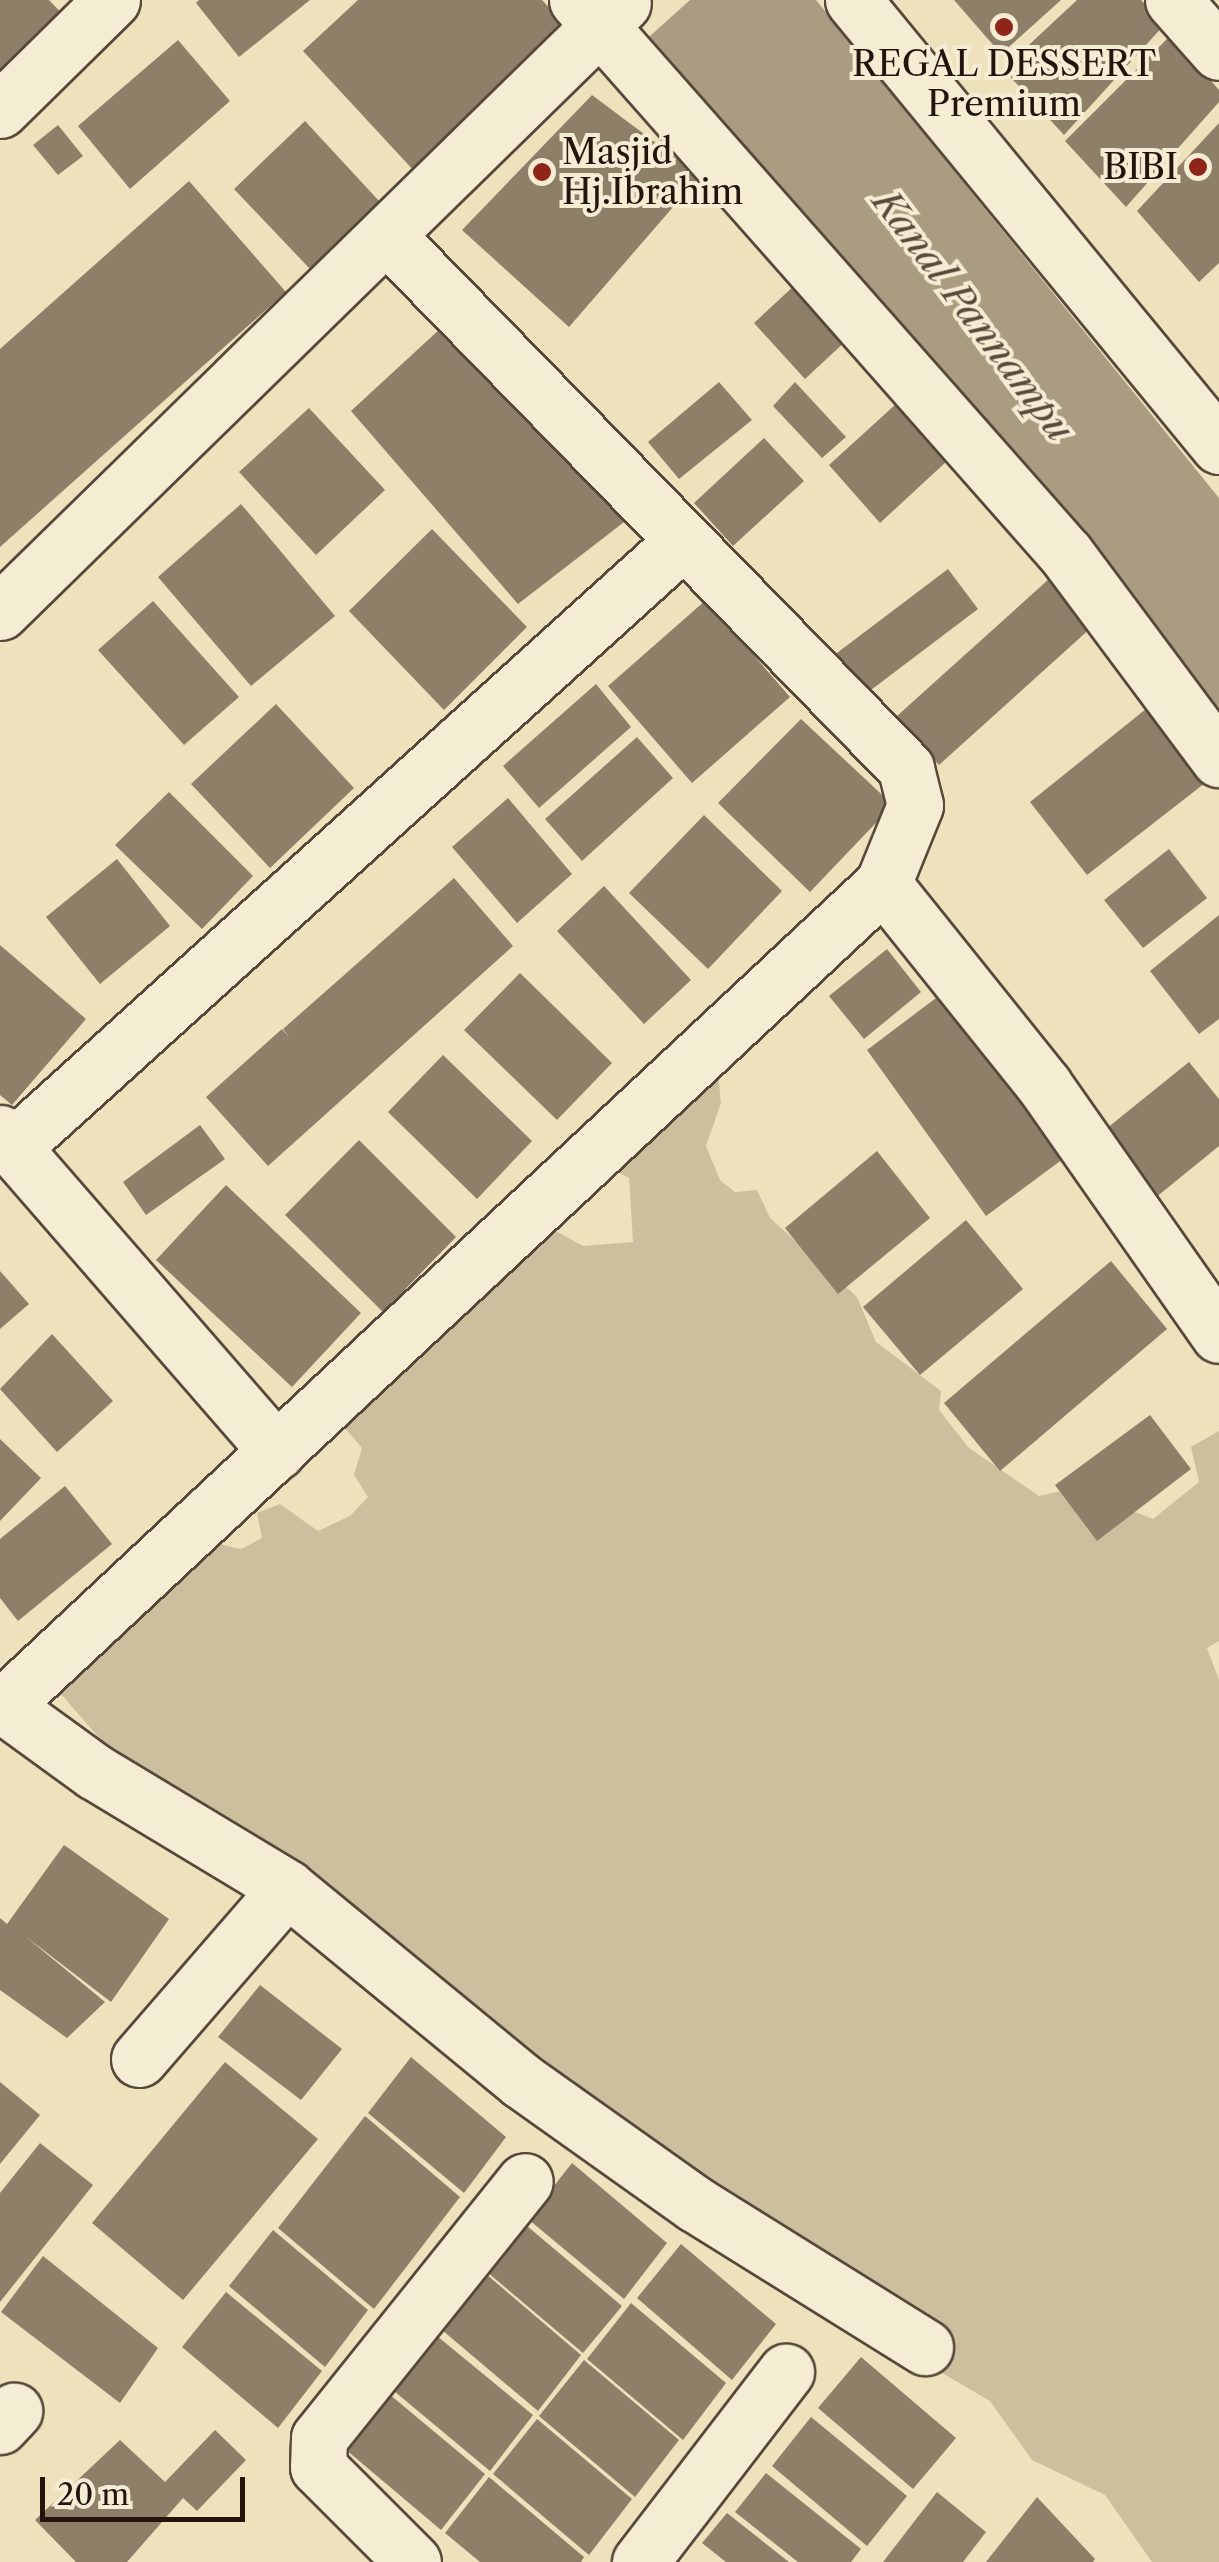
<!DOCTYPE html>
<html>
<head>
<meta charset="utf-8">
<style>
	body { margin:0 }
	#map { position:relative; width:1219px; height:2562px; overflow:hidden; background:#eee2bc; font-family:"Libre Caslon Text",serif }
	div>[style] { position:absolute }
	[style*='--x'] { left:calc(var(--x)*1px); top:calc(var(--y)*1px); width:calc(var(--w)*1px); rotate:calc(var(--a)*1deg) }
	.green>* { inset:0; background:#ccbf9e }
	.water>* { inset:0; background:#aa9c81 }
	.building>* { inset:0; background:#8e7f68 }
	.roads { filter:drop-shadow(2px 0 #57483a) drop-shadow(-2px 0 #57483a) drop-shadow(0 2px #57483a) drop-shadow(0 -2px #57483a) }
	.minor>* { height:55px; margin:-27.5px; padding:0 27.5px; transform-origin:27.5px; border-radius:27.5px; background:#f4ecd3 }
	.dots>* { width:28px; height:28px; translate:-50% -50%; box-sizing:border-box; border:5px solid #f4ecd3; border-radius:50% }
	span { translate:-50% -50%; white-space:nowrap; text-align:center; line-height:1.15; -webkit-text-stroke:8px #f4ecd3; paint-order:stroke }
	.poi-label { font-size:35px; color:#25140e }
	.left { translate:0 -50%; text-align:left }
	.right { translate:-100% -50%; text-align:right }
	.water-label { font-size:38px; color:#5a4a3c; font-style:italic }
	.scale { position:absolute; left:40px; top:2477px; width:205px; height:45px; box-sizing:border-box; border:5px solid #25140e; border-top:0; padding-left:12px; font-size:30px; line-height:35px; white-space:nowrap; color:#25140e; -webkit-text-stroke:8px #f4ecd3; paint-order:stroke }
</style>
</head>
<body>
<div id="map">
	<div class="green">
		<div style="clip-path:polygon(718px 1073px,721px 1103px,706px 1146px,720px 1180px,735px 1192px,757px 1190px,770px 1218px,857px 1297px,876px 1342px,941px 1391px,939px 1410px,969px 1448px,1039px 1496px,1075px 1488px,1153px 1519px,1199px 1482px,1191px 1447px,1219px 1431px,1219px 1641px,1207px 1648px,1219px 1680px,1219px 2562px,1152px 2562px,1105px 2495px,1032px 2460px,990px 2401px,942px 2373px,946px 2342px,605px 2115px,501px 2027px,125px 1767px,52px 1684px,216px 1530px,223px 1545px,241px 1549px,262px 1538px,257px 1513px,280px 1504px,318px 1531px,350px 1516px,368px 1497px,354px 1475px,362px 1448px,344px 1427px,346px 1407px,541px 1223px,583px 1246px,633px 1242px,629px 1178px,612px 1169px)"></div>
	</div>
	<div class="water">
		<div style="clip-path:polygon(690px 0,816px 0,1219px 498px,1219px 722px,649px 37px)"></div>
	</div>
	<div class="building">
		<div style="clip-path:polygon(0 0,49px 0,71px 23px,0 91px)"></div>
		<div style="clip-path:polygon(310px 0,239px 57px,196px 3px,199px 0)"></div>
		<div style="clip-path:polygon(358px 0,542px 0,570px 30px,416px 173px,303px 51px)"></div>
		<div style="clip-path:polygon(954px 0,1061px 0,1001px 54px)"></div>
		<div style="clip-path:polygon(1077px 0,1141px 0,1165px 24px,1064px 135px,1003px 69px)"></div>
		<div style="clip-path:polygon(1171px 35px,1219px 90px,1219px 102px,1126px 207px,1065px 141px)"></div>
		<div style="clip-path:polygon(178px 40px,230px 101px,130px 189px,78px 126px)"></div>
		<div style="clip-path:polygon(592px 95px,700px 176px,569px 327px,462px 230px)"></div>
		<div style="clip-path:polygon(305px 121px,380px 202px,310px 269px,234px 189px)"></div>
		<div style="clip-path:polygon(1219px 123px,1219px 263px,1199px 282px,1137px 211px)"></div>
		<div style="clip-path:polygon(58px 125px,83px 156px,58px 175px,33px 145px)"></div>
		<div style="clip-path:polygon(189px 181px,286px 292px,0 547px,0 349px)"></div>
		<div style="clip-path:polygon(797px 283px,848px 339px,805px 379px,754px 323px)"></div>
		<div style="clip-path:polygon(441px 328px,628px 519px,518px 604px,351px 411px)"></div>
		<div style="clip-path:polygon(719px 382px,752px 420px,679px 479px,648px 442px)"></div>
		<div style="clip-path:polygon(795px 382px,846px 437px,822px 458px,773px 406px)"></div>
		<div style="clip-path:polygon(896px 404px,947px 461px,880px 523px,829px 465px)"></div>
		<div style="clip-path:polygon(309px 408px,385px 490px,316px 555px,239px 472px)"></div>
		<div style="clip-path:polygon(764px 438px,804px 481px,733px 546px,694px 503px)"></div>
		<div style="clip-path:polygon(241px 504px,335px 616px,251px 686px,158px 577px)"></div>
		<div style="clip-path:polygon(432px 529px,527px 627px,444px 710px,349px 611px)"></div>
		<div style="clip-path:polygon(948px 569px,978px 609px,863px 696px,833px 656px)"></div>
		<div style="clip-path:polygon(1060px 569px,1103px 617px,939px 765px,897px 716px)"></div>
		<div style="clip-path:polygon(706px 600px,790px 697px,692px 783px,608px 686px)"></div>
		<div style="clip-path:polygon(153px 601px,239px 697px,184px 745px,98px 650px)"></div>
		<div style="clip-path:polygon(596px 684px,631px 727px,539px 808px,503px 766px)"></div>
		<div style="clip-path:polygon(1156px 701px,1214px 776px,1087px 875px,1030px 802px)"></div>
		<div style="clip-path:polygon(276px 704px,354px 788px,270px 868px,191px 784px)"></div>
		<div style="clip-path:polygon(801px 719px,893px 805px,810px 892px,718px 803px)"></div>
		<div style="clip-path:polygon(637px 737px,673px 778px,582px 861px,545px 819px)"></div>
		<div style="clip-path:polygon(169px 792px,253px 876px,202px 929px,115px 845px)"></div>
		<div style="clip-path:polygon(508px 798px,572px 874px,517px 923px,452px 847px)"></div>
		<div style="clip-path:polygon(704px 815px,782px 891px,708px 969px,629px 893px)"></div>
		<div style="clip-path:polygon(1169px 849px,1207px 898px,1143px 948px,1104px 900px)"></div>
		<div style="clip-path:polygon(117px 859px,170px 926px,100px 984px,46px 917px)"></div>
		<div style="clip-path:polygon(454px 878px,513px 946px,268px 1166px,206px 1097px,282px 1029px,290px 1038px,283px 1029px)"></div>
		<div style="clip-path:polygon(604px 886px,691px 980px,644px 1024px,557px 931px)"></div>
		<div style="clip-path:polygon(1219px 915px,1219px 1019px,1199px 1034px,1150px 971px)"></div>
		<div style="clip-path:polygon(0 945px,86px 1019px,12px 1105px,0 1095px)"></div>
		<div style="clip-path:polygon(887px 949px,921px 992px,864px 1039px,829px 996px)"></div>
		<div style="clip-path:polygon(520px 973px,612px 1063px,557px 1120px,464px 1030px)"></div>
		<div style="clip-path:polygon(944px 992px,1063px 1159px,986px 1216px,867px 1050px)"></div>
		<div style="clip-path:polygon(443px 1055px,532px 1141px,477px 1199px,388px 1112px)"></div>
		<div style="clip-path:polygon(1189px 1062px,1219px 1099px,1219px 1146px,1144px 1207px,1091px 1141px)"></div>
		<div style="clip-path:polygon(200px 1125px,225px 1159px,146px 1215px,123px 1182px)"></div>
		<div style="clip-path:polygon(359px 1140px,456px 1237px,383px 1312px,285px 1215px)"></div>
		<div style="clip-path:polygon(877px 1151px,930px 1218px,838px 1294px,785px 1228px)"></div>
		<div style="clip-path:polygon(226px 1185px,361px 1313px,292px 1387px,156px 1260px)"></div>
		<div style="clip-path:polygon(966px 1220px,1023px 1289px,920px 1375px,863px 1307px)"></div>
		<div style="clip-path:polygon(1111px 1261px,1167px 1329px,1000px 1471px,944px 1403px)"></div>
		<div style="clip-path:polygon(0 1271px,29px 1304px,0 1329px)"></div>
		<div style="clip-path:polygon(52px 1334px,113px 1401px,57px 1452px,0 1389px)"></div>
		<div style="clip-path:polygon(1150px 1415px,1191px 1469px,1097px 1541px,1055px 1485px)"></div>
		<div style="clip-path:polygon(0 1439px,41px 1478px,0 1521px)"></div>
		<div style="clip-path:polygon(65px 1486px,112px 1544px,18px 1621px,0 1598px,0 1539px)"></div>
		<div style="clip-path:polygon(64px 1845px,169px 1919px,111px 2002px,25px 1936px,105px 2002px,67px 2038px,0 1990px,0 1918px,7px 1924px)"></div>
		<div style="clip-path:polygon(260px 1985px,342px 2049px,301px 2100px,218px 2037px)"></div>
		<div style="clip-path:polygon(411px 2057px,506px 2137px,464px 2193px,368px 2113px)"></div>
		<div style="clip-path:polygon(225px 2062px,318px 2139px,183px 2300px,92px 2223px)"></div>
		<div style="clip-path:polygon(0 2082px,40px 2115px,0 2164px)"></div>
		<div style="clip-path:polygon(365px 2116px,460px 2197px,374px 2309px,278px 2228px)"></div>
		<div style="clip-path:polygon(40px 2143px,93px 2185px,0 2302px,0 2193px)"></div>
		<div style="clip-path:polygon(572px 2163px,667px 2243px,624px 2299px,528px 2219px)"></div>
		<div style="clip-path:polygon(527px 2226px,622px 2306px,583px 2353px,487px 2272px)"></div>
		<div style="clip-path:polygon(273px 2230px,368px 2310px,325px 2367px,229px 2286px)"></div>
		<div style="clip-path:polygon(681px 2244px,776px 2324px,732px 2380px,637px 2298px)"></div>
		<div style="clip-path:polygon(43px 2256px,158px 2348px,120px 2403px,1px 2312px)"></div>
		<div style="clip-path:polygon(486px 2274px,581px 2355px,538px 2411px,442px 2330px)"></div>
		<div style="clip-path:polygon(226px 2292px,322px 2371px,278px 2428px,182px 2347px)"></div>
		<div style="clip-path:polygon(631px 2303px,726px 2383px,683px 2440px,587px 2359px)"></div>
		<div style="clip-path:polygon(437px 2336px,533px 2415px,490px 2471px,394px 2391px)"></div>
		<div style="clip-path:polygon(861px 2357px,956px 2438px,913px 2489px,818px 2408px)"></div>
		<div style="clip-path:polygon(584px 2360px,679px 2440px,635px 2497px,539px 2416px)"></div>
		<div style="clip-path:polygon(389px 2394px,485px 2474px,441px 2530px,345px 2449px)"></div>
		<div style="clip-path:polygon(811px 2417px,907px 2496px,867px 2546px,772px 2466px)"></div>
		<div style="clip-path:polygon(537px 2419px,632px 2499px,589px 2555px,493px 2474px)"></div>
		<div style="clip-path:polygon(215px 2430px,246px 2460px,197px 2511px,183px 2498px,127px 2562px,76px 2562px,35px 2520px,120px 2440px,165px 2482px)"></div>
		<div style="clip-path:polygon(766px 2473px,861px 2549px,851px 2562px,798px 2562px,735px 2512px)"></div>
		<div style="clip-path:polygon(489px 2477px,584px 2557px,581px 2562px,480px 2562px,445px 2533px)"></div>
		<div style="clip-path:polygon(937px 2492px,986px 2532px,963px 2562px,883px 2562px)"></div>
		<div style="clip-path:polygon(1037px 2497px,1095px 2559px,1093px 2562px,986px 2562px)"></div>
		<div style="clip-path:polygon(727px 2513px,789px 2562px,726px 2562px,702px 2543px)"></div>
	</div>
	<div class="roads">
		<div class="minor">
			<div style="--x:577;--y:0;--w:739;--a:48.57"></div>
			<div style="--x:1066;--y:554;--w:256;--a:53.3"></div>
			<div style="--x:853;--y:0;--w:577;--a:50.63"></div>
			<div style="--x:1173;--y:0;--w:69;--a:48.5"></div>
			<div style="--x:0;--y:110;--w:157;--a:-44.5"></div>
			<div style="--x:0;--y:612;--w:871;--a:-44.35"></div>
			<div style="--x:883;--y:884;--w:258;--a:51.3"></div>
			<div style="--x:1044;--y:1085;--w:305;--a:55"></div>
			<div style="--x:0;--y:1133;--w:422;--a:49"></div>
			<div style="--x:14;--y:1146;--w:899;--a:-42.12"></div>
			<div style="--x:0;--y:1703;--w:117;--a:36"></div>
			<div style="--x:95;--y:1772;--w:224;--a:31.1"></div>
			<div style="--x:287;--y:1888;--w:304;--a:39.4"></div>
			<div style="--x:522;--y:2081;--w:212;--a:35.4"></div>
			<div style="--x:695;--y:2204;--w:271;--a:31.9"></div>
			<div style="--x:3;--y:1706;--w:1204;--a:-43.05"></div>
			<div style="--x:883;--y:884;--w:85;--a:-67.9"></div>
			<div style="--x:915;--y:805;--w:38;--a:-104"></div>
			<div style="--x:906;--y:768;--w:743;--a:-134.29"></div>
			<div style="--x:139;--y:2059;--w:226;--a:-49.1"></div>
			<div style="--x:0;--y:2426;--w:21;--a:-47"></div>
			<div style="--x:413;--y:2562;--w:134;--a:-135"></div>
			<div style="--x:318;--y:2467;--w:29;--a:-88"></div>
			<div style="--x:319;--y:2438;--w:329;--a:-51.3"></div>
			<div style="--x:640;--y:2562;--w:240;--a:-52.5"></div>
		</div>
	</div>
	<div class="dots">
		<div style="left:1004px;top:27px;background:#8f2418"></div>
		<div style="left:1198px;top:167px;background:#8f2418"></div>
		<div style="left:542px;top:172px;background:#8f2418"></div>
	</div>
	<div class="poi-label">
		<span style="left:1004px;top:84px">REGAL DESSERT<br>Premium</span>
		<span class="left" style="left:562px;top:172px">Masjid<br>Hj.Ibrahim</span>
		<span class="right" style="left:1178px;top:167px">BIBI</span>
	</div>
	<div class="water-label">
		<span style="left:973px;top:315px;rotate:53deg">Kanal Pannampu</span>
	</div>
	<div class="scale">20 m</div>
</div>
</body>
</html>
